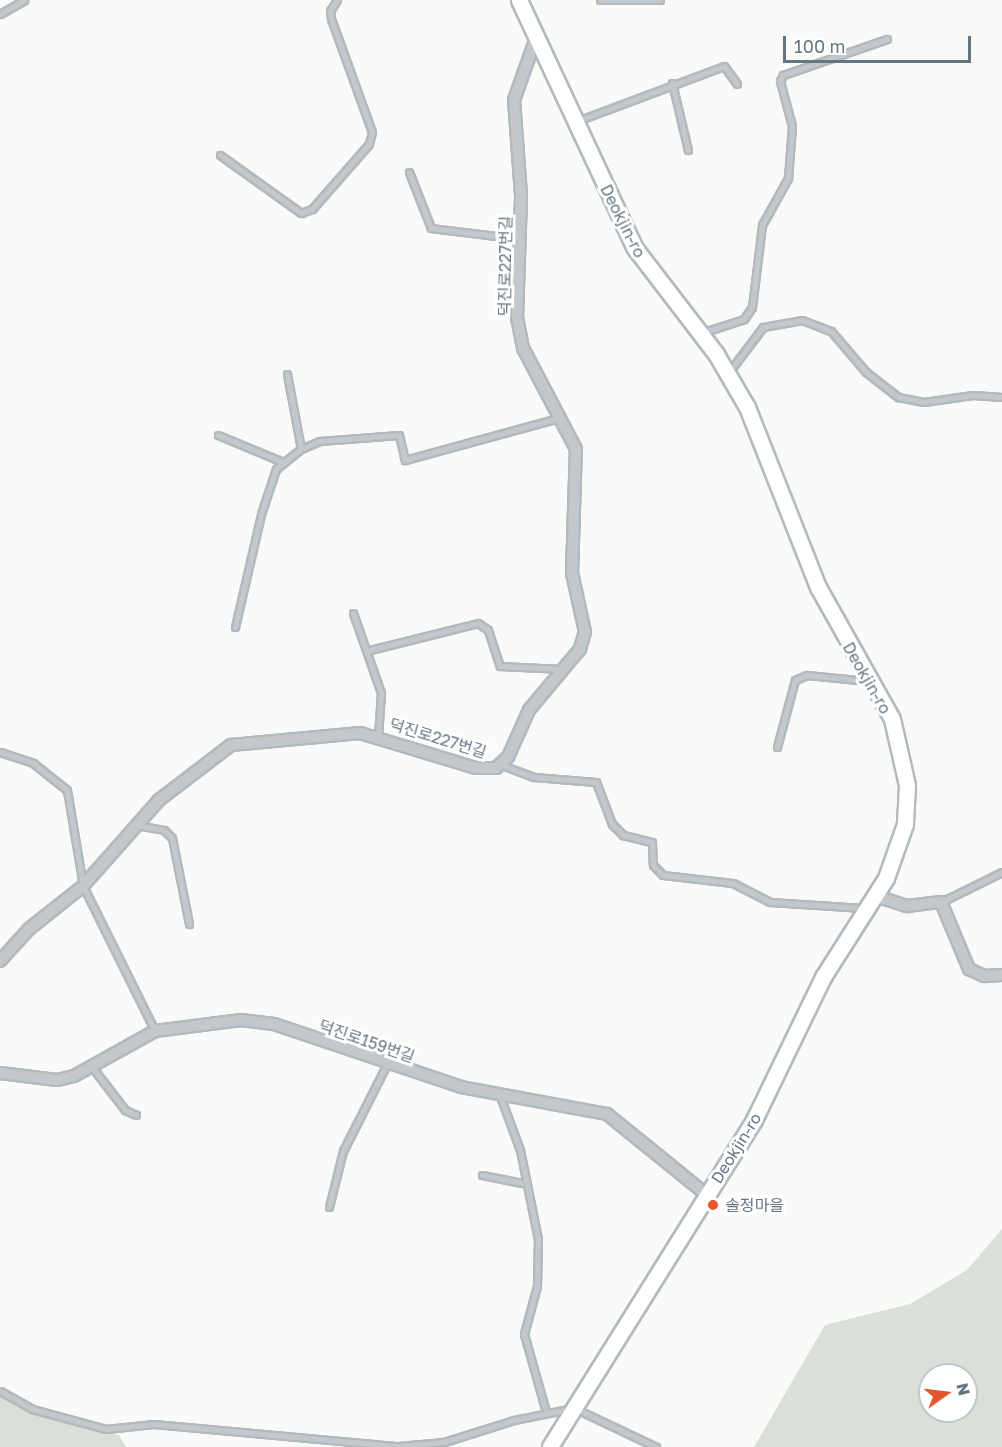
<!DOCTYPE html>
<html>
<head>
<meta charset="utf-8">
<style>
	body { margin:0 }
	#map { position:relative; width:1002px; height:1447px; overflow:hidden; background:#fafaf8; font-family:"Golos Text","Noto Sans KR",sans-serif }
	div>[style] { position:absolute }
	[style*='--x'] { left:calc(var(--x)*1px); top:calc(var(--y)*1px); width:calc(var(--w)*1px); rotate:calc(var(--a)*1deg) }
	.green>* { inset:0; background:#dadfd7 }
	.roads { filter:drop-shadow(2px 0 #b3babf) drop-shadow(-2px 0 #b3babf) drop-shadow(0 2px #b3babf) drop-shadow(0 -2px #b3babf) }
	.lane>* { height:5px; margin:-2.5px; padding:0 2.5px; transform-origin:2.5px; border-radius:2.5px; background:#c3c8cc }
	.street>* { height:10px; margin:-5px; padding:0 5px; transform-origin:5px; border-radius:5px; background:#c3c8cc }
	.secondary>* { height:15px; margin:-7.5px; padding:0 7.5px; transform-origin:7.5px; border-radius:7.5px; background:#fff }
	.dots>* { width:16px; height:16px; translate:-50% -50%; box-sizing:border-box; border:3px solid #fff; border-radius:50% }
	span { translate:-50% -50%; white-space:nowrap; text-align:center; line-height:1.15; -webkit-text-stroke:6px #fff; paint-order:stroke }
	.street-label { font-size:16px; color:#657683 }
	.poi-label { font-size:16px; color:#657683 }
	.left { translate:0 -50%; text-align:left }
	.north { position:absolute; left:918px; top:1363px; width:60px; height:60px; box-sizing:border-box; background:#fff; border:2px solid #c1c8cd; border-radius:50%; rotate:76deg; font-size:16px; font-weight:700; line-height:24px; text-align:center; color:#657683 }
	.north::after { content:''; display:block; margin:auto; width:21px; height:27px; background:#e4572e; clip-path:polygon(50% 0,100% 100%,50% 72%,0 100%) }
	.scale { position:absolute; left:783px; top:36px; width:188px; height:27px; box-sizing:border-box; border:3px solid #657683; border-top:0; padding-left:8px; font-size:18px; line-height:21px; white-space:nowrap; color:#657683; -webkit-text-stroke:4px #fff; paint-order:stroke }
</style>
</head>
<body>
<div id="map">
	<div class="green">
		<div style="clip-path:polygon(evenodd,1002px 1229px,1002px 1447px,754px 1447px,825px 1325px,910px 1304px,967px 1270px,1002px 1229px,930px 1375px,966px 1375px,966px 1411px,930px 1411px,930px 1375px)"></div>
		<div style="clip-path:polygon(0 1397px,33px 1414px,119px 1435px,126px 1447px,0 1447px)"></div>
	</div>
	<div class="roads">
		<div class="lane">
			<div style="--x:600;--y:0;--w:60;--a:0"></div>
			<div style="--x:0;--y:14;--w:28;--a:-30"></div>
			<div style="--x:672;--y:83;--w:69;--a:76.6"></div>
			<div style="--x:577;--y:121;--w:157;--a:-20.5"></div>
			<div style="--x:724;--y:66;--w:22;--a:54"></div>
			<div style="--x:220;--y:155;--w:100;--a:35.6"></div>
			<div style="--x:301;--y:213;--w:12;--a:-20"></div>
			<div style="--x:312;--y:209;--w:86;--a:-48.8"></div>
			<div style="--x:369;--y:144;--w:12;--a:-76"></div>
			<div style="--x:372;--y:132;--w:120;--a:-109.9"></div>
			<div style="--x:331;--y:19;--w:8;--a:-97"></div>
			<div style="--x:330;--y:11;--w:13;--a:-58"></div>
			<div style="--x:409;--y:172;--w:60;--a:68.6"></div>
			<div style="--x:431;--y:228;--w:90;--a:7"></div>
			<div style="--x:701;--y:333;--w:45;--a:-18"></div>
			<div style="--x:744;--y:319;--w:14;--a:-56"></div>
			<div style="--x:752;--y:307;--w:83;--a:-83"></div>
			<div style="--x:762;--y:225;--w:54;--a:-61"></div>
			<div style="--x:788;--y:178;--w:52;--a:-85.6"></div>
			<div style="--x:792;--y:126;--w:47;--a:-104.9"></div>
			<div style="--x:780;--y:81;--w:7;--a:-63"></div>
			<div style="--x:783;--y:75;--w:110;--a:-19.1"></div>
			<div style="--x:729;--y:372;--w:56;--a:-52.9"></div>
			<div style="--x:763;--y:327;--w:40;--a:-10"></div>
			<div style="--x:802;--y:320;--w:31;--a:21"></div>
			<div style="--x:831;--y:331;--w:54;--a:49.5"></div>
			<div style="--x:866;--y:372;--w:41;--a:38"></div>
			<div style="--x:898;--y:397;--w:26;--a:11"></div>
			<div style="--x:924;--y:402;--w:49;--a:-8.1"></div>
			<div style="--x:973;--y:395;--w:29;--a:4"></div>
			<div style="--x:287;--y:374;--w:76;--a:79.4"></div>
			<div style="--x:218;--y:435;--w:70;--a:22.6"></div>
			<div style="--x:353;--y:613;--w:85;--a:70.7"></div>
			<div style="--x:381;--y:693;--w:43;--a:94"></div>
			<div style="--x:235;--y:627;--w:116;--a:-77"></div>
			<div style="--x:261;--y:514;--w:47;--a:-71.6"></div>
			<div style="--x:276;--y:469;--w:32;--a:-39"></div>
			<div style="--x:301;--y:449;--w:21;--a:-23"></div>
			<div style="--x:320;--y:441;--w:79;--a:-4.3"></div>
			<div style="--x:399;--y:435;--w:26;--a:77"></div>
			<div style="--x:405;--y:460;--w:160;--a:-15.3"></div>
			<div style="--x:370;--y:650;--w:111;--a:-14"></div>
			<div style="--x:478;--y:623;--w:12;--a:35"></div>
			<div style="--x:488;--y:630;--w:38;--a:72"></div>
			<div style="--x:500;--y:666;--w:62;--a:2.8"></div>
			<div style="--x:777;--y:747;--w:69;--a:-75"></div>
			<div style="--x:795;--y:680;--w:13;--a:-23"></div>
			<div style="--x:807;--y:675;--w:61;--a:5.6"></div>
			<div style="--x:0;--y:752;--w:35;--a:18"></div>
			<div style="--x:33;--y:763;--w:43;--a:38.5"></div>
			<div style="--x:67;--y:790;--w:97;--a:80.5"></div>
			<div style="--x:83;--y:886;--w:162;--a:63.6"></div>
			<div style="--x:502;--y:765;--w:34;--a:21"></div>
			<div style="--x:534;--y:777;--w:62;--a:4.6"></div>
			<div style="--x:596;--y:782;--w:45;--a:69.1"></div>
			<div style="--x:612;--y:824;--w:16;--a:45"></div>
			<div style="--x:623;--y:835;--w:30;--a:14"></div>
			<div style="--x:652;--y:842;--w:23;--a:88"></div>
			<div style="--x:653;--y:865;--w:14;--a:45"></div>
			<div style="--x:663;--y:875;--w:70;--a:6.5"></div>
			<div style="--x:733;--y:883;--w:42;--a:27.2"></div>
			<div style="--x:770;--y:902;--w:93;--a:3.7"></div>
			<div style="--x:136;--y:825;--w:28;--a:10"></div>
			<div style="--x:164;--y:830;--w:11;--a:45"></div>
			<div style="--x:172;--y:838;--w:88;--a:78.8"></div>
			<div style="--x:941;--y:902;--w:68;--a:-26.2"></div>
			<div style="--x:92;--y:1067;--w:54;--a:52.5"></div>
			<div style="--x:125;--y:1110;--w:12;--a:24"></div>
			<div style="--x:500;--y:1096;--w:58;--a:69.7"></div>
			<div style="--x:520;--y:1150;--w:91;--a:78.6"></div>
			<div style="--x:538;--y:1239;--w:47;--a:91.2"></div>
			<div style="--x:537;--y:1286;--w:50;--a:105.2"></div>
			<div style="--x:524;--y:1334;--w:81;--a:74.2"></div>
			<div style="--x:482;--y:1175;--w:46;--a:11.3"></div>
			<div style="--x:329;--y:1207;--w:58;--a:-76"></div>
			<div style="--x:343;--y:1151;--w:95;--a:-63.2"></div>
			<div style="--x:0;--y:1391;--w:37;--a:29"></div>
			<div style="--x:32;--y:1409;--w:77;--a:15.1"></div>
			<div style="--x:106;--y:1429;--w:48;--a:-5.9"></div>
			<div style="--x:154;--y:1424;--w:245;--a:5.2"></div>
			<div style="--x:398;--y:1446;--w:46;--a:-5"></div>
			<div style="--x:444;--y:1442;--w:73;--a:-17.4"></div>
			<div style="--x:514;--y:1420;--w:61;--a:-11.3"></div>
			<div style="--x:574;--y:1408;--w:91;--a:25.4"></div>
		</div>
		<div class="street">
			<div style="--x:876;--y:896;--w:33;--a:18"></div>
			<div style="--x:907;--y:906;--w:34;--a:-7"></div>
			<div style="--x:941;--y:902;--w:73;--a:67.3"></div>
			<div style="--x:969;--y:969;--w:17;--a:25"></div>
			<div style="--x:984;--y:976;--w:18;--a:-3"></div>
			<div style="--x:0;--y:961;--w:43;--a:-47.8"></div>
			<div style="--x:29;--y:929;--w:69;--a:-38.5"></div>
			<div style="--x:83;--y:886;--w:115;--a:-48.5"></div>
			<div style="--x:159;--y:800;--w:91;--a:-37.4"></div>
			<div style="--x:231;--y:745;--w:130;--a:-5.3"></div>
			<div style="--x:360;--y:733;--w:121;--a:16.8"></div>
			<div style="--x:476;--y:768;--w:20;--a:0"></div>
			<div style="--x:496;--y:768;--w:16;--a:-43"></div>
			<div style="--x:508;--y:757;--w:51;--a:-65.9"></div>
			<div style="--x:529;--y:710;--w:80;--a:-50.1"></div>
			<div style="--x:580;--y:649;--w:18;--a:-74"></div>
			<div style="--x:585;--y:632;--w:60;--a:-102.4"></div>
			<div style="--x:572;--y:573;--w:124;--a:-88.2"></div>
			<div style="--x:576;--y:449;--w:114;--a:-117.7"></div>
			<div style="--x:523;--y:348;--w:31;--a:-101"></div>
			<div style="--x:517;--y:318;--w:123;--a:-88.1"></div>
			<div style="--x:521;--y:195;--w:95;--a:-94.2"></div>
			<div style="--x:514;--y:100;--w:69;--a:-70.5"></div>
			<div style="--x:0;--y:1073;--w:57;--a:7"></div>
			<div style="--x:57;--y:1080;--w:17;--a:-13"></div>
			<div style="--x:74;--y:1076;--w:93;--a:-29.1"></div>
			<div style="--x:155;--y:1031;--w:87;--a:-7.3"></div>
			<div style="--x:241;--y:1020;--w:33;--a:7"></div>
			<div style="--x:274;--y:1024;--w:197;--a:18.6"></div>
			<div style="--x:461;--y:1087;--w:148;--a:10.5"></div>
			<div style="--x:607;--y:1114;--w:129;--a:39"></div>
		</div>
		<div class="secondary">
			<div style="--x:519;--y:0;--w:272;--a:65"></div>
			<div style="--x:634;--y:247;--w:135;--a:52.5"></div>
			<div style="--x:716;--y:354;--w:61;--a:59.7"></div>
			<div style="--x:747;--y:407;--w:193;--a:68.5"></div>
			<div style="--x:818;--y:587;--w:151;--a:60.7"></div>
			<div style="--x:892;--y:719;--w:68;--a:77.2"></div>
			<div style="--x:907;--y:785;--w:39;--a:93"></div>
			<div style="--x:905;--y:824;--w:57;--a:109.4"></div>
			<div style="--x:886;--y:878;--w:117;--a:122.5"></div>
			<div style="--x:823;--y:977;--w:159;--a:115.8"></div>
			<div style="--x:754;--y:1120;--w:385;--a:122"></div>
		</div>
	</div>
	<div class="dots">
		<div style="left:713px;top:1205px;background:#e4572e"></div>
	</div>
	<div class="street-label">
		<span style="left:623px;top:221px;rotate:63deg">Deokjin-ro</span>
		<span style="left:505px;top:266px;rotate:-89deg">덕진로227번길</span>
		<span style="left:867px;top:678px;rotate:60deg">Deokjin-ro</span>
		<span style="left:438px;top:738px;rotate:17deg">덕진로227번길</span>
		<span style="left:367px;top:1041px;rotate:19deg">덕진로159번길</span>
		<span style="left:736px;top:1148px;rotate:-58deg">Deokjin-ro</span>
	</div>
	<div class="poi-label">
		<span class="left" style="left:725px;top:1205px">솔정마을</span>
	</div>
	<div class="north">N</div>
	<div class="scale">100 m</div>
</div>
</body>
</html>
